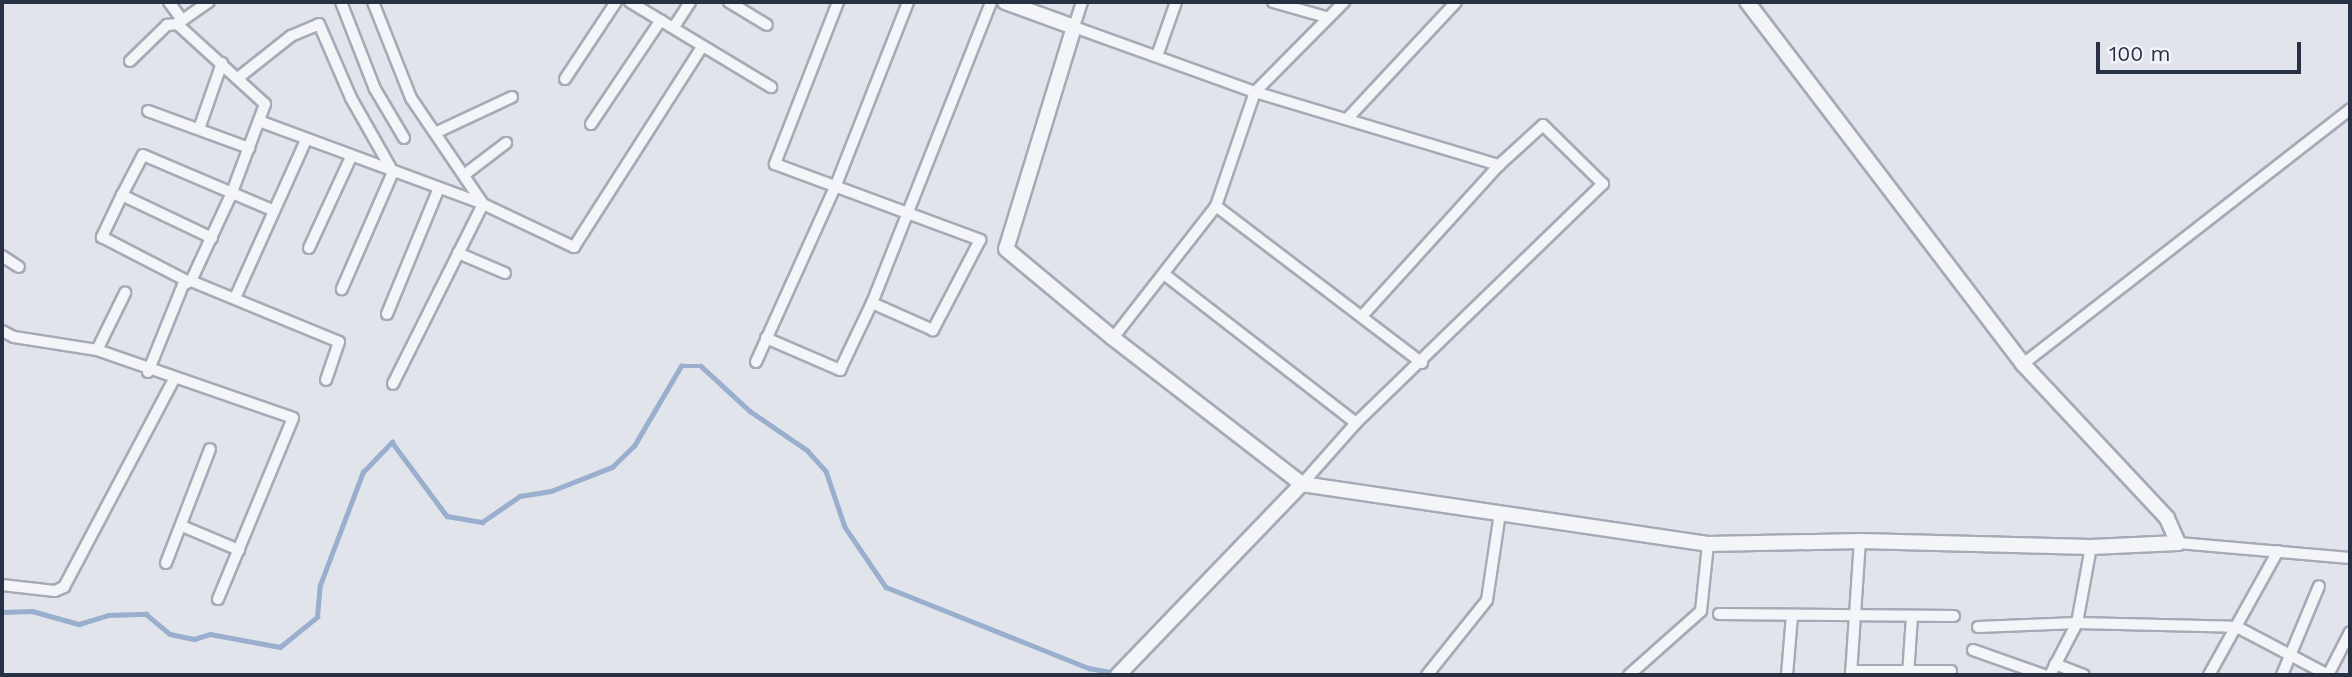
<!DOCTYPE html>
<html>
<head>
<meta charset="utf-8">
<style>
	body { margin:0 }
	#map { position:relative; width:2352px; height:677px; overflow:hidden; background:#e1e4eb; font-family:"Work Sans",sans-serif }
	div>[style] { position:absolute }
	[style*='--x'] { left:calc(var(--x)*1px); top:calc(var(--y)*1px); width:calc(var(--w)*1px); rotate:calc(var(--a)*1deg) }
	.stream>* { height:4.5px; margin:-2.25px; padding:0 2.25px; transform-origin:2.25px; border-radius:2.25px; background:#99afcd }
	.roads { filter:drop-shadow(2px 0 #a6aab6) drop-shadow(-2px 0 #a6aab6) drop-shadow(0 2px #a6aab6) drop-shadow(0 -2px #a6aab6) }
	.minor>* { height:10px; margin:-5px; padding:0 5px; transform-origin:5px; border-radius:5px; background:#f4f5f8 }
	.tertiary>* { height:14px; margin:-7px; padding:0 7px; transform-origin:7px; border-radius:7px; background:#f4f5f8 }
	span { translate:-50% -50%; white-space:nowrap; text-align:center; line-height:1.15; -webkit-text-stroke:5px #f0f3f8; paint-order:stroke }
	.frame { position:absolute; inset:0; border:4px solid #283044; pointer-events:none }
	.scale { position:absolute; left:2096px; top:42px; width:205px; height:32px; box-sizing:border-box; border:4px solid #283044; border-top:0; padding-left:9px; font-size:21px; line-height:24px; white-space:nowrap; color:#283044; -webkit-text-stroke:5px #f0f3f8; paint-order:stroke }
</style>
</head>
<body>
<div id="map">
	<div class="stream">
		<div style="--x:2;--y:612;--w:30;--a:-2"></div>
		<div style="--x:32;--y:611;--w:49;--a:15.5"></div>
		<div style="--x:79;--y:624;--w:30;--a:-17"></div>
		<div style="--x:108;--y:615;--w:38;--a:-2"></div>
		<div style="--x:146;--y:614;--w:31;--a:40"></div>
		<div style="--x:170;--y:634;--w:25;--a:12"></div>
		<div style="--x:194;--y:639;--w:17;--a:-17"></div>
		<div style="--x:210;--y:634;--w:71;--a:10.5"></div>
		<div style="--x:280;--y:647;--w:48;--a:-39"></div>
		<div style="--x:317;--y:617;--w:32;--a:-85"></div>
		<div style="--x:320;--y:585;--w:121;--a:-69.2"></div>
		<div style="--x:363;--y:472;--w:42;--a:-46"></div>
		<div style="--x:392;--y:442;--w:92;--a:53.4"></div>
		<div style="--x:447;--y:516;--w:36;--a:10"></div>
		<div style="--x:482;--y:522;--w:46;--a:-34.4"></div>
		<div style="--x:520;--y:496;--w:31;--a:-9"></div>
		<div style="--x:551;--y:491;--w:66;--a:-21.5"></div>
		<div style="--x:612;--y:467;--w:30;--a:-44"></div>
		<div style="--x:634;--y:446;--w:93;--a:-59.6"></div>
		<div style="--x:681;--y:366;--w:20;--a:0"></div>
		<div style="--x:701;--y:366;--w:67;--a:42.6"></div>
		<div style="--x:750;--y:411;--w:69;--a:34.4"></div>
		<div style="--x:807;--y:450;--w:28;--a:48"></div>
		<div style="--x:826;--y:471;--w:59;--a:71.3"></div>
		<div style="--x:845;--y:527;--w:73;--a:55.7"></div>
		<div style="--x:886;--y:587;--w:219;--a:21.8"></div>
		<div style="--x:1089;--y:668;--w:26;--a:11"></div>
	</div>
	<div class="roads">
		<div class="minor">
			<div style="--x:169;--y:2;--w:22;--a:54"></div>
			<div style="--x:341;--y:2;--w:93;--a:68.7"></div>
			<div style="--x:375;--y:89;--w:57;--a:59.4"></div>
			<div style="--x:373;--y:2;--w:103;--a:68.4"></div>
			<div style="--x:411;--y:98;--w:128;--a:55.8"></div>
			<div style="--x:483;--y:204;--w:201;--a:116.6"></div>
			<div style="--x:630;--y:2;--w:165;--a:31.1"></div>
			<div style="--x:729;--y:2;--w:44;--a:31.2"></div>
			<div style="--x:838;--y:2;--w:174;--a:111.3"></div>
			<div style="--x:775;--y:164;--w:219;--a:20.3"></div>
			<div style="--x:980;--y:240;--w:102;--a:117.6"></div>
			<div style="--x:933;--y:330;--w:67;--a:-156.1"></div>
			<div style="--x:1082;--y:2;--w:26;--a:108"></div>
			<div style="--x:1074;--y:27;--w:192;--a:19.8"></div>
			<div style="--x:1255;--y:92;--w:255;--a:16.7"></div>
			<div style="--x:1273;--y:2;--w:55;--a:15.8"></div>
			<div style="--x:674;--y:27;--w:30;--a:-57"></div>
			<div style="--x:1157;--y:56;--w:57;--a:-70.6"></div>
			<div style="--x:130;--y:61;--w:52;--a:-44.2"></div>
			<div style="--x:167;--y:25;--w:10;--a:-6"></div>
			<div style="--x:177;--y:24;--w:39;--a:-35"></div>
			<div style="--x:238;--y:78;--w:68;--a:-38.4"></div>
			<div style="--x:291;--y:36;--w:30;--a:-23"></div>
			<div style="--x:319;--y:24;--w:81;--a:66.6"></div>
			<div style="--x:351;--y:98;--w:85;--a:60.4"></div>
			<div style="--x:393;--y:172;--w:128;--a:113.6"></div>
			<div style="--x:565;--y:79;--w:92;--a:-56.5"></div>
			<div style="--x:148;--y:111;--w:108;--a:20.1"></div>
			<div style="--x:1347;--y:119;--w:160;--a:-47"></div>
			<div style="--x:259;--y:121;--w:239;--a:20.3"></div>
			<div style="--x:483;--y:204;--w:101;--a:25.3"></div>
			<div style="--x:574;--y:247;--w:237;--a:-57.4"></div>
			<div style="--x:591;--y:124;--w:125;--a:-56.1"></div>
			<div style="--x:199;--y:129;--w:70;--a:-70.8"></div>
			<div style="--x:435;--y:133;--w:85;--a:-25.1"></div>
			<div style="--x:464;--y:175;--w:53;--a:-37.3"></div>
			<div style="--x:122;--y:195;--w:47;--a:115.5"></div>
			<div style="--x:102;--y:237;--w:96;--a:27.4"></div>
			<div style="--x:1216;--y:206;--w:259;--a:37.3"></div>
			<div style="--x:212;--y:238;--w:100;--a:-154.5"></div>
			<div style="--x:122;--y:195;--w:45;--a:-62.3"></div>
			<div style="--x:143;--y:155;--w:142;--a:23.1"></div>
			<div style="--x:309;--y:248;--w:100;--a:-65.2"></div>
			<div style="--x:458;--y:253;--w:51;--a:23.1"></div>
			<div style="--x:2;--y:256;--w:20;--a:33"></div>
			<div style="--x:1164;--y:274;--w:243;--a:37.8"></div>
			<div style="--x:191;--y:281;--w:160;--a:22.4"></div>
			<div style="--x:339;--y:342;--w:40;--a:108.9"></div>
			<div style="--x:235;--y:298;--w:173;--a:-65.8"></div>
			<div style="--x:387;--y:314;--w:134;--a:-67.6"></div>
			<div style="--x:2;--y:331;--w:13;--a:27"></div>
			<div style="--x:14;--y:337;--w:84;--a:8.9"></div>
			<div style="--x:97;--y:350;--w:207;--a:19.1"></div>
			<div style="--x:293;--y:418;--w:196;--a:112.5"></div>
			<div style="--x:766;--y:338;--w:81;--a:23.4"></div>
			<div style="--x:840;--y:370;--w:74;--a:-64.5"></div>
			<div style="--x:872;--y:303;--w:324;--a:-68.4"></div>
			<div style="--x:1113;--y:338;--w:167;--a:-52"></div>
			<div style="--x:1216;--y:206;--w:120;--a:-71.1"></div>
			<div style="--x:1255;--y:92;--w:127;--a:-45.3"></div>
			<div style="--x:97;--y:350;--w:64;--a:-63.8"></div>
			<div style="--x:756;--y:362;--w:194;--a:-65.7"></div>
			<div style="--x:836;--y:185;--w:197;--a:-68.5"></div>
			<div style="--x:2023;--y:364;--w:415;--a:-37.9"></div>
			<div style="--x:148;--y:372;--w:94;--a:-68.1"></div>
			<div style="--x:183;--y:285;--w:9;--a:-27"></div>
			<div style="--x:191;--y:281;--w:95;--a:-65.1"></div>
			<div style="--x:231;--y:195;--w:97;--a:-69.5"></div>
			<div style="--x:265;--y:104;--w:119;--a:-137.7"></div>
			<div style="--x:1302;--y:484;--w:81;--a:-48.5"></div>
			<div style="--x:1356;--y:423;--w:344;--a:-44.1"></div>
			<div style="--x:1603;--y:184;--w:84;--a:-135.5"></div>
			<div style="--x:1543;--y:125;--w:59;--a:137.7"></div>
			<div style="--x:1499;--y:165;--w:202;--a:132.2"></div>
			<div style="--x:182;--y:526;--w:62;--a:22.8"></div>
			<div style="--x:2178;--y:543;--w:173;--a:5"></div>
			<div style="--x:166;--y:563;--w:122;--a:-68.9"></div>
			<div style="--x:2;--y:585;--w:53;--a:6.5"></div>
			<div style="--x:55;--y:591;--w:10;--a:-24"></div>
			<div style="--x:64;--y:587;--w:235;--a:-62.1"></div>
			<div style="--x:1719;--y:614;--w:235;--a:0.5"></div>
			<div style="--x:1978;--y:627;--w:99;--a:-2.3"></div>
			<div style="--x:2077;--y:623;--w:160;--a:1.4"></div>
			<div style="--x:2237;--y:627;--w:103;--a:27.8"></div>
			<div style="--x:1973;--y:650;--w:75;--a:19.4"></div>
			<div style="--x:2055;--y:664;--w:31;--a:21"></div>
			<div style="--x:1851;--y:671;--w:100;--a:0"></div>
			<div style="--x:1427;--y:675;--w:96;--a:-51.3"></div>
			<div style="--x:1487;--y:600;--w:88;--a:-81.5"></div>
			<div style="--x:1629;--y:675;--w:96;--a:-41.6"></div>
			<div style="--x:1701;--y:611;--w:67;--a:-84"></div>
			<div style="--x:1787;--y:675;--w:60;--a:-85.2"></div>
			<div style="--x:1851;--y:675;--w:134;--a:-86.2"></div>
			<div style="--x:1908;--y:675;--w:59;--a:-86.1"></div>
			<div style="--x:2050;--y:675;--w:59;--a:-62.6"></div>
			<div style="--x:2077;--y:623;--w:77;--a:-79.6"></div>
			<div style="--x:2209;--y:675;--w:142;--a:-60.9"></div>
			<div style="--x:2282;--y:675;--w:96;--a:-67.4"></div>
			<div style="--x:2328;--y:675;--w:48;--a:-62.9"></div>
		</div>
		<div class="tertiary">
			<div style="--x:1005;--y:2;--w:73;--a:19.9"></div>
			<div style="--x:1074;--y:27;--w:232;--a:107"></div>
			<div style="--x:1006;--y:249;--w:139;--a:39.8"></div>
			<div style="--x:1113;--y:338;--w:239;--a:37.7"></div>
			<div style="--x:1302;--y:484;--w:410;--a:8.4"></div>
			<div style="--x:1708;--y:544;--w:152;--a:-1.1"></div>
			<div style="--x:1860;--y:541;--w:231;--a:1.5"></div>
			<div style="--x:2091;--y:547;--w:87;--a:-2.6"></div>
			<div style="--x:2178;--y:543;--w:27;--a:-114"></div>
			<div style="--x:2167;--y:518;--w:211;--a:-133.1"></div>
			<div style="--x:2023;--y:364;--w:455;--a:-127.3"></div>
			<div style="--x:1118;--y:675;--w:265;--a:-46.1"></div>
		</div>
	</div>
	<div class="frame"></div>
	<div class="scale">100 m</div>
</div>
</body>
</html>
